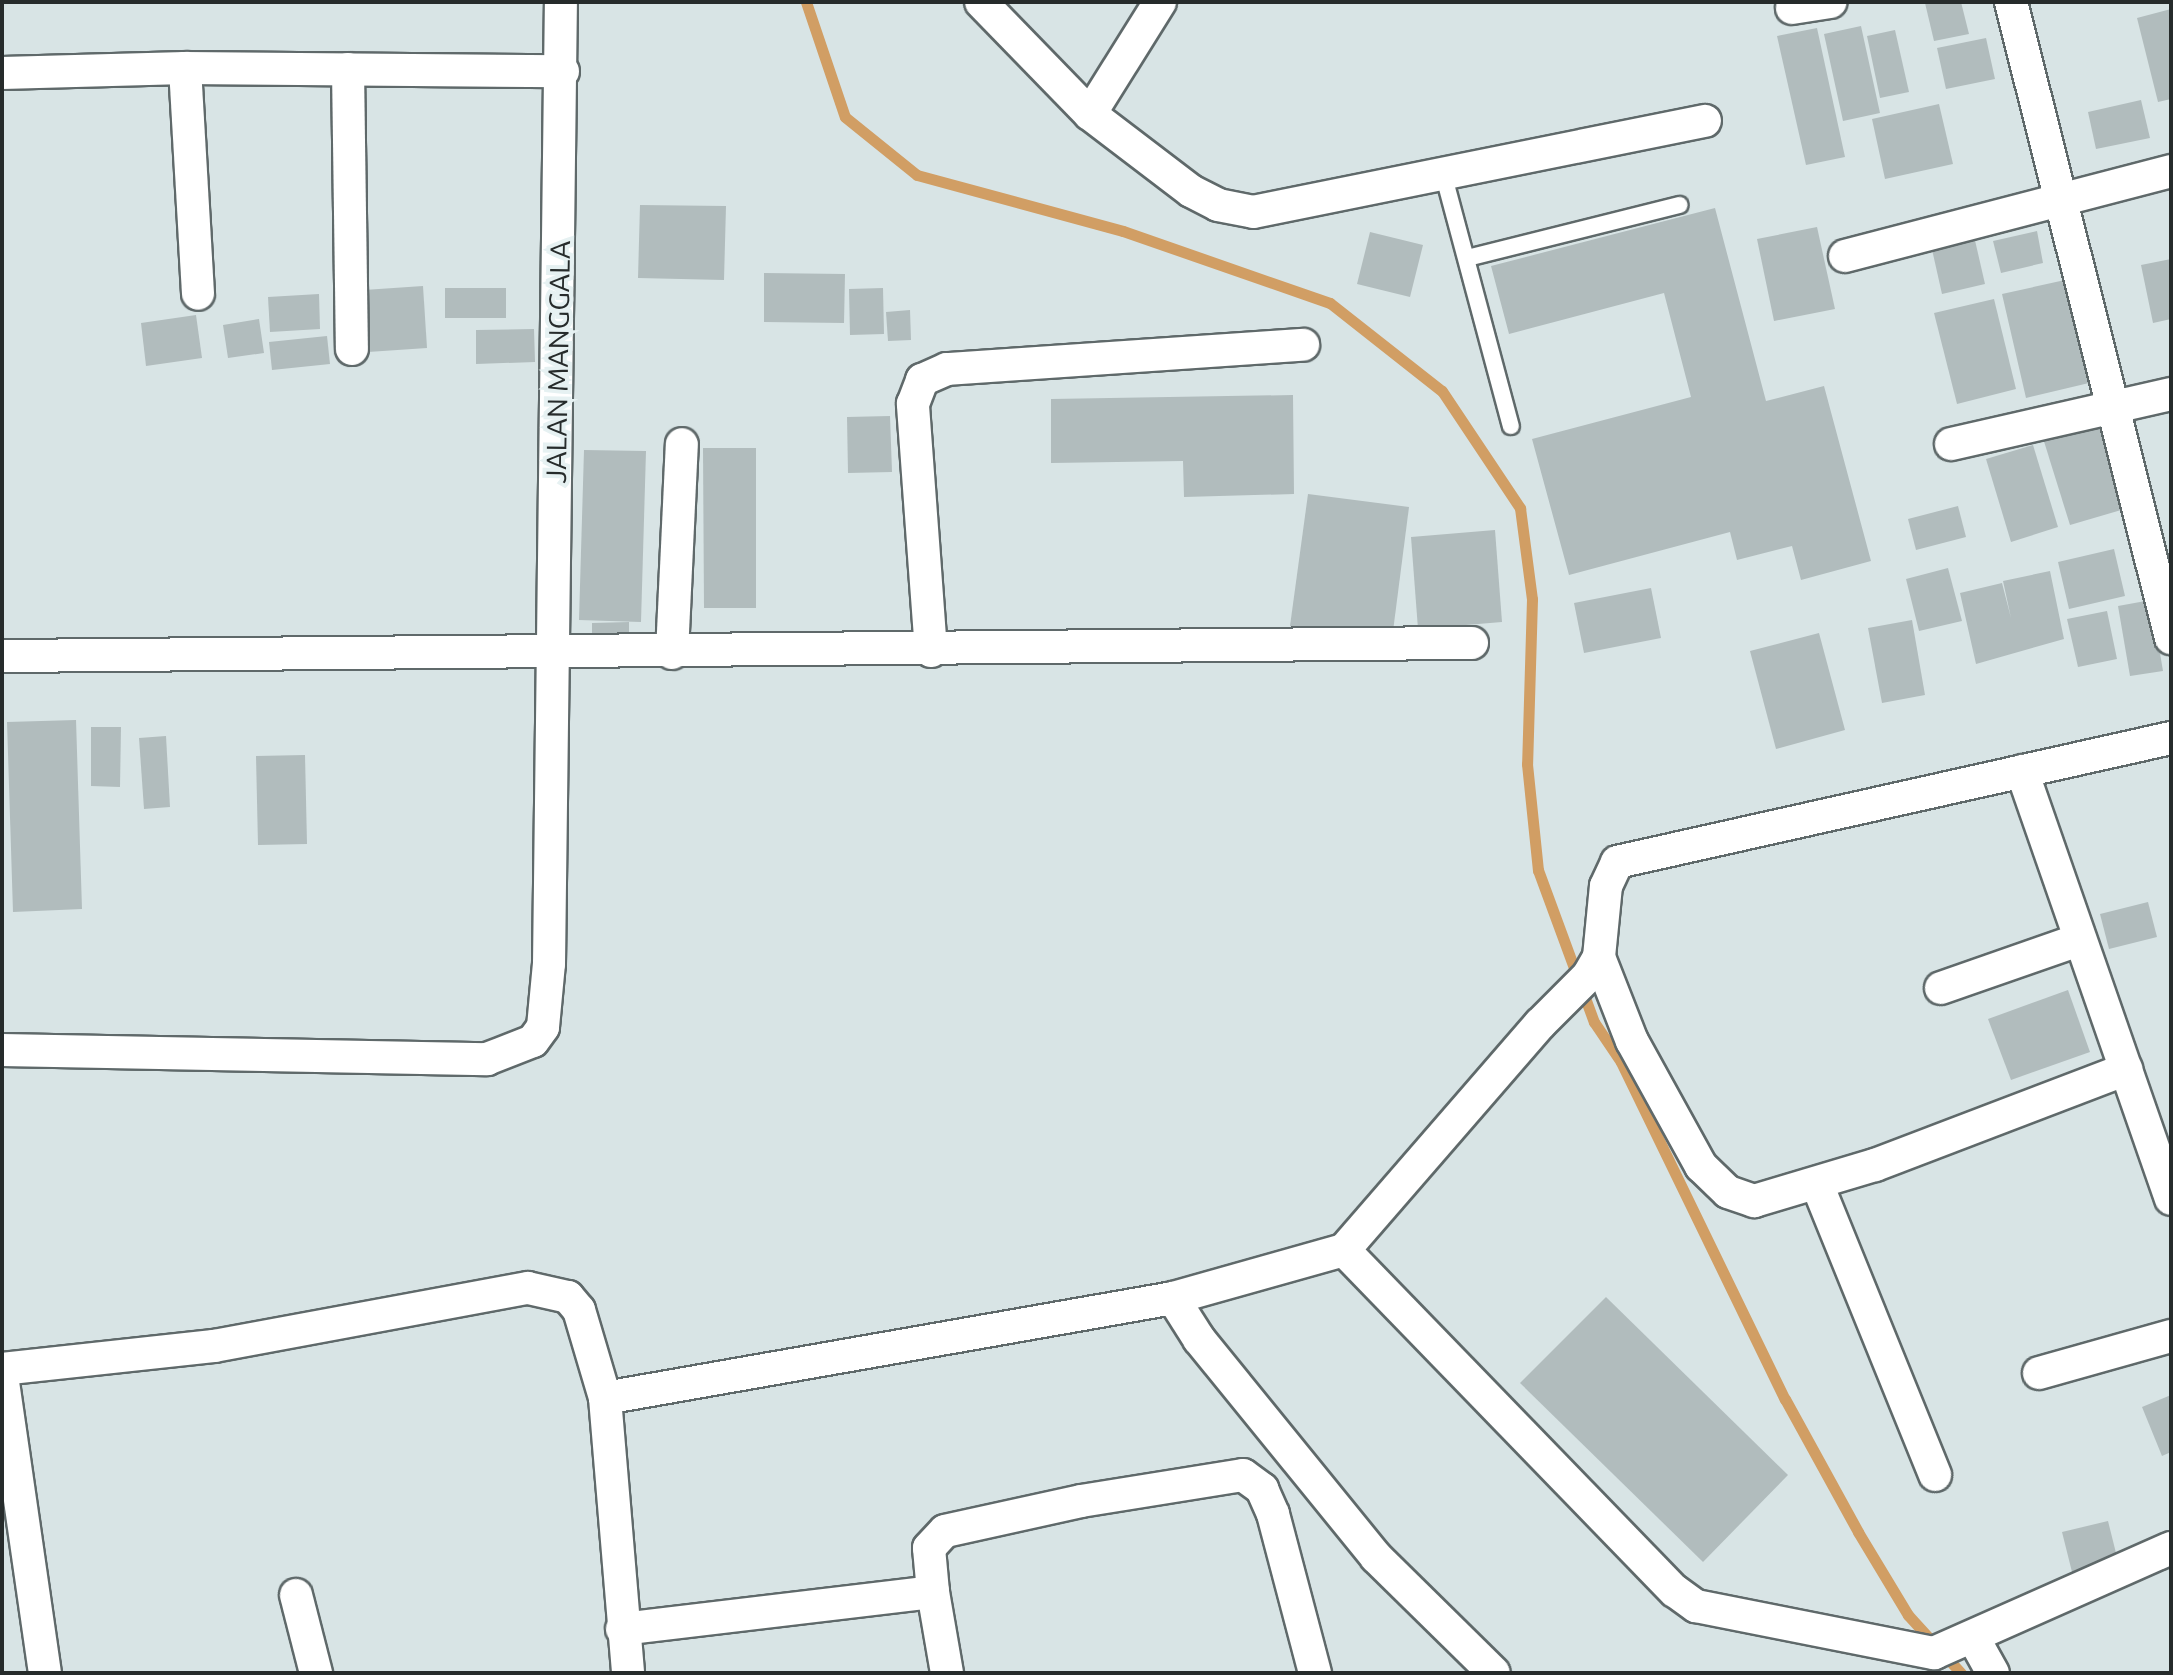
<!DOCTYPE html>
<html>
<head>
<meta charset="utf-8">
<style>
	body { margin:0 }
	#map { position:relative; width:2173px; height:1675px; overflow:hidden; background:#d8e4e5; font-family:Ubuntu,sans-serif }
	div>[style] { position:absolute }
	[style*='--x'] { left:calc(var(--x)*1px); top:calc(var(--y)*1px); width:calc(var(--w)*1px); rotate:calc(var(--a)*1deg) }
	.stream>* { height:11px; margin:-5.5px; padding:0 5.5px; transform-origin:5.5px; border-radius:5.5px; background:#d19e64 }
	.building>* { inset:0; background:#b1bcbd }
	.roads { filter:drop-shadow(2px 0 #5f696a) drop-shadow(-2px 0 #5f696a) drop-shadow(0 2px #5f696a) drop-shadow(0 -2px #5f696a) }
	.service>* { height:16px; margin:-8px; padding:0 8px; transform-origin:8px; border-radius:8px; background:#fff }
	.minor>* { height:32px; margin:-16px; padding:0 16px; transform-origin:16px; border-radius:16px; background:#fff }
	span { translate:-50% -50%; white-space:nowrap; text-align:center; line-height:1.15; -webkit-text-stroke:8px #e6f1f2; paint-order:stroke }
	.street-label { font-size:28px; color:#262b2b }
	.frame { position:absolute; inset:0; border:4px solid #262b2b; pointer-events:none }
</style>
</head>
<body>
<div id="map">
	<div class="stream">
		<div style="--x:806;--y:2;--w:121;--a:71.3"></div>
		<div style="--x:845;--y:117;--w:92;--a:38.9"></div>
		<div style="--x:917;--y:175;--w:213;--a:15.2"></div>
		<div style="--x:1123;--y:231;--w:219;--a:19.2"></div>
		<div style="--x:1330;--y:303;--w:142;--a:38.2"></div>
		<div style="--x:1442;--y:391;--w:141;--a:56.3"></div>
		<div style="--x:1520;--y:508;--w:92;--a:82.5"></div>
		<div style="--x:1532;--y:599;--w:165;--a:91.7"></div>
		<div style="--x:1527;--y:764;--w:107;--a:84.1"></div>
		<div style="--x:1538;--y:870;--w:162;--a:69.8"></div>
		<div style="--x:1594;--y:1022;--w:48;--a:56"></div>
		<div style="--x:1621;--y:1062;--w:375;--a:64.1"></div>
		<div style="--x:1785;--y:1399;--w:152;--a:61.2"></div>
		<div style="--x:1858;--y:1532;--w:97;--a:58.9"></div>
		<div style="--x:1908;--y:1615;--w:79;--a:47.6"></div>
	</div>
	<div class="building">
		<div style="clip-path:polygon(1961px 2px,1969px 34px,1934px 41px,1925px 3px)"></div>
		<div style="clip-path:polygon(2171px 9px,2171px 99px,2158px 102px,2137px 18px)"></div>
		<div style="clip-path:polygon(1861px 26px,1880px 113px,1843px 121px,1824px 34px)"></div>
		<div style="clip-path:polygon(1817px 28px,1845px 157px,1806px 165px,1777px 36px)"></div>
		<div style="clip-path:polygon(1895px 30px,1909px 92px,1880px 98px,1867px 36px)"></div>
		<div style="clip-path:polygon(1986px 38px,1995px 79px,1946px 89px,1937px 48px)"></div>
		<div style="clip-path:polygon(2141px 100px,2150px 138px,2096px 149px,2088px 112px)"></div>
		<div style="clip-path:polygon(1939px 104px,1953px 164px,1885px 179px,1872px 119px)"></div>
		<div style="clip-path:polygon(640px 205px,726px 206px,724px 280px,638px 278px)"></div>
		<div style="clip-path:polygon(1715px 208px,1766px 401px,1824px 386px,1871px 561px,1801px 580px,1792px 546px,1737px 560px,1730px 532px,1569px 575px,1532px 439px,1691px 397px,1664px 293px,1509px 334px,1491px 266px)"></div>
		<div style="clip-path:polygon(1817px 227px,1835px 309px,1774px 321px,1757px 239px)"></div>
		<div style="clip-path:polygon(2037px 231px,2043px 263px,2001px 273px,1993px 241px)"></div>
		<div style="clip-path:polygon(1370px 232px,1423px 245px,1410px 297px,1357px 284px)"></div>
		<div style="clip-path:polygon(1974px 236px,1985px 284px,1942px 294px,1931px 245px)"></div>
		<div style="clip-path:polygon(2171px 259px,2171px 319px,2153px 323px,2141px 265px)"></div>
		<div style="clip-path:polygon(764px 273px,845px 274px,844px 323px,764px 322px)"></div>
		<div style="clip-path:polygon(2065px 280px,2089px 383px,2026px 398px,2002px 294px)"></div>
		<div style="clip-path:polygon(423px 286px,427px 348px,368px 352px,364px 290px)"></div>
		<div style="clip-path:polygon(445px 288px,506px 288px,506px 318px,445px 318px)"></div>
		<div style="clip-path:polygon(883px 288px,884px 334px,850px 335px,849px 289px)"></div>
		<div style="clip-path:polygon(319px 294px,320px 329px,270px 332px,268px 297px)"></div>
		<div style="clip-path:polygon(1994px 299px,2016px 389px,1957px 404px,1934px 313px)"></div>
		<div style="clip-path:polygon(910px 310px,911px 340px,888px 341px,886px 312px)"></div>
		<div style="clip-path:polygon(196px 315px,202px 358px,146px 366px,141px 323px)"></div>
		<div style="clip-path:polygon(259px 319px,264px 353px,228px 358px,223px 325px)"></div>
		<div style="clip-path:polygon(534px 329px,535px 362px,476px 364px,476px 330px)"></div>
		<div style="clip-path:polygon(327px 336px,330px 364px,272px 370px,269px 342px)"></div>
		<div style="clip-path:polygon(1293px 395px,1294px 494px,1184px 497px,1183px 461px,1051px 463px,1051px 399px)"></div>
		<div style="clip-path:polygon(890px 416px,892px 472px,848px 473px,847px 417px)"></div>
		<div style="clip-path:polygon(2100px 417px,2128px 508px,2070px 525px,2042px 435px)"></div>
		<div style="clip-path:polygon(2033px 445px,2058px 527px,2011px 542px,1986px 459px)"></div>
		<div style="clip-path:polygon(703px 448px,756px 448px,756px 608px,704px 608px)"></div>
		<div style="clip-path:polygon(584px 450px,646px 451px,641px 622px,579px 620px)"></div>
		<div style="clip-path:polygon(1308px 494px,1409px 507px,1392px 639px,1290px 626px)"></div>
		<div style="clip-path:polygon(1958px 506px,1966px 537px,1916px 550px,1908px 519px)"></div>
		<div style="clip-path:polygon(1495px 530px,1502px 622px,1418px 629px,1411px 537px)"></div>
		<div style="clip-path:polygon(2114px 549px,2125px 596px,2069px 609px,2058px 562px)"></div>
		<div style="clip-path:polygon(1948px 568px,1962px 621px,1919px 631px,1906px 579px)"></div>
		<div style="clip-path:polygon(2050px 571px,2064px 639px,1976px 664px,1960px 593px,2002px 583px,2011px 618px,2003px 581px)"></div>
		<div style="clip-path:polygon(1651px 588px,1661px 638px,1584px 653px,1574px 603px)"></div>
		<div style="clip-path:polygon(2151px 600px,2163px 671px,2130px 676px,2118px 606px)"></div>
		<div style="clip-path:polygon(2107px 611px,2117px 659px,2078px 667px,2067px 619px)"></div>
		<div style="clip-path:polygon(1912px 620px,1925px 695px,1882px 703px,1868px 628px)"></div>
		<div style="clip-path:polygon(629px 622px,629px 645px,592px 646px,592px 623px)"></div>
		<div style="clip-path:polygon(1819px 633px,1845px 730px,1776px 749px,1750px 651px)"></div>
		<div style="clip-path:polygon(76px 720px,82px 909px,13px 912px,7px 722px)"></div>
		<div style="clip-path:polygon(91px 727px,121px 727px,120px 787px,91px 786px)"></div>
		<div style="clip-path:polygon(166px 736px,170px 807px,144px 809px,139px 738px)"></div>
		<div style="clip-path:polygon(305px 755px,307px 844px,258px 845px,256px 756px)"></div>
		<div style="clip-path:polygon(2148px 902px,2157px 937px,2109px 949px,2100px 914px)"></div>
		<div style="clip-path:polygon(2068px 990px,2090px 1052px,2011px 1080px,1988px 1019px)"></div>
		<div style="clip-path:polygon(1606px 1297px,1788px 1475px,1703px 1562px,1520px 1383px)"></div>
		<div style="clip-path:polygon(2171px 1395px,2171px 1452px,2162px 1456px,2142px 1407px)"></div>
		<div style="clip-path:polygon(2108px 1521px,2119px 1565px,2073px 1576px,2062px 1532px)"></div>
	</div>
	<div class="roads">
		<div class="service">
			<div style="--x:1443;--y:173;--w:262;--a:75"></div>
			<div style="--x:1467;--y:258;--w:219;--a:-14"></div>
		</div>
		<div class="minor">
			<div style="--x:981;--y:2;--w:156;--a:45.8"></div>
			<div style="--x:1090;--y:114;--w:127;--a:37.3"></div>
			<div style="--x:1191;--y:191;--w:30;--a:27"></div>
			<div style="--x:1218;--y:205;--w:36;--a:11"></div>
			<div style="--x:1253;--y:212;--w:461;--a:-11.4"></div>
			<div style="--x:2011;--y:2;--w:656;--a:75.88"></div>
			<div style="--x:1792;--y:8;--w:39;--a:-9"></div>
			<div style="--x:185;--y:68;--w:226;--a:86.7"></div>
			<div style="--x:348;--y:69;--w:280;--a:89.2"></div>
			<div style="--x:2;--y:73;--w:183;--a:-1.6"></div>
			<div style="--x:185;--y:68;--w:378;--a:0.5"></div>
			<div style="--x:1090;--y:114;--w:132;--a:-58"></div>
			<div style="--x:1845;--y:256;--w:337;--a:-14.6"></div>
			<div style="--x:1951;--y:444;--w:226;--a:-12.8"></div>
			<div style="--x:931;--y:651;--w:248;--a:-94.2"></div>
			<div style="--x:913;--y:404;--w:26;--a:-69"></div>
			<div style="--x:922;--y:380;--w:27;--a:-24"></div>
			<div style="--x:947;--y:369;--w:357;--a:-3.9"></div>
			<div style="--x:672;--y:653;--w:209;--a:-87.3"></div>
			<div style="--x:2;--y:656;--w:1470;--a:-0.51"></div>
			<div style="--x:2022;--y:771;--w:453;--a:70.8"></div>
			<div style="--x:1599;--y:957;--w:90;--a:68.6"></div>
			<div style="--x:1632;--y:1041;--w:143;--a:61.1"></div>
			<div style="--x:1701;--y:1166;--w:37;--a:44"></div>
			<div style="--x:1728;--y:1192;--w:28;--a:19"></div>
			<div style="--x:1754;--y:1201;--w:126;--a:-16.6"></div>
			<div style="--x:1875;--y:1165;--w:269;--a:-20.9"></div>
			<div style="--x:1941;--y:988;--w:146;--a:-19.2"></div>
			<div style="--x:2;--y:1050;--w:485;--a:1.1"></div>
			<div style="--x:487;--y:1059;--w:49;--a:-21.4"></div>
			<div style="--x:533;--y:1041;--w:17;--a:-54"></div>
			<div style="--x:543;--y:1027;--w:63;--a:-84.6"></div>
			<div style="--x:549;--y:964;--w:962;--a:-89.29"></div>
			<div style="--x:1817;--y:1184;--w:314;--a:67.9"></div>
			<div style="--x:1344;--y:1250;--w:475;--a:45.9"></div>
			<div style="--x:1675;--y:1591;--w:26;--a:36"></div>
			<div style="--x:1696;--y:1606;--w:243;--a:11.2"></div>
			<div style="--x:1934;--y:1653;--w:259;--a:-23.9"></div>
			<div style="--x:1173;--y:1298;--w:49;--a:57.6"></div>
			<div style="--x:1199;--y:1339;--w:281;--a:50.9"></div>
			<div style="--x:1376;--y:1557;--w:165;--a:44.5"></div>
			<div style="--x:2;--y:1369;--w:213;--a:-6.2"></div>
			<div style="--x:214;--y:1346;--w:319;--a:-10.5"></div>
			<div style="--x:528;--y:1288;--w:41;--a:12.7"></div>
			<div style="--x:568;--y:1297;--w:17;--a:50"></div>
			<div style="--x:579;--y:1310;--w:92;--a:73.5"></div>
			<div style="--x:605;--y:1398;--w:276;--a:85.2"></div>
			<div style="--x:2039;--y:1373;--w:137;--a:-15.7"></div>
			<div style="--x:2;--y:1375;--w:301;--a:81.8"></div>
			<div style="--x:605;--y:1398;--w:577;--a:-9.98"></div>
			<div style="--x:1173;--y:1298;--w:178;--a:-15.7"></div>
			<div style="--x:1344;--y:1250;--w:299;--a:-49.1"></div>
			<div style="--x:1540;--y:1024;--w:68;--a:-45"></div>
			<div style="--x:1588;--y:976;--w:22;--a:-60"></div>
			<div style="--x:1599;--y:957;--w:71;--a:-84.4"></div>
			<div style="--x:1606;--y:886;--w:26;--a:-65"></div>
			<div style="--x:1617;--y:862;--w:568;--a:-12.62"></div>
			<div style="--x:933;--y:1592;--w:82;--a:80.2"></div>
			<div style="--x:296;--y:1595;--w:81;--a:75.6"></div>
			<div style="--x:622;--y:1629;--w:313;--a:-6.8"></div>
			<div style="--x:933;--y:1592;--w:44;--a:-95.2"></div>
			<div style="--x:929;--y:1548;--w:23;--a:-47"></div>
			<div style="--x:945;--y:1531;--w:139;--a:-12.4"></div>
			<div style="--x:1081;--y:1501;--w:164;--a:-9.1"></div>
			<div style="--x:1243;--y:1475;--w:24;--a:36"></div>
			<div style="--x:1262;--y:1489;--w:27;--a:66"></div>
			<div style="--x:1273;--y:1514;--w:164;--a:75.2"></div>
			<div style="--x:1974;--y:1639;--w:39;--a:61"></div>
		</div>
	</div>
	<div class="street-label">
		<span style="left:558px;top:362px;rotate:-89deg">JALAN MANGGALA</span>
	</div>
	<div class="frame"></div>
</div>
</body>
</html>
